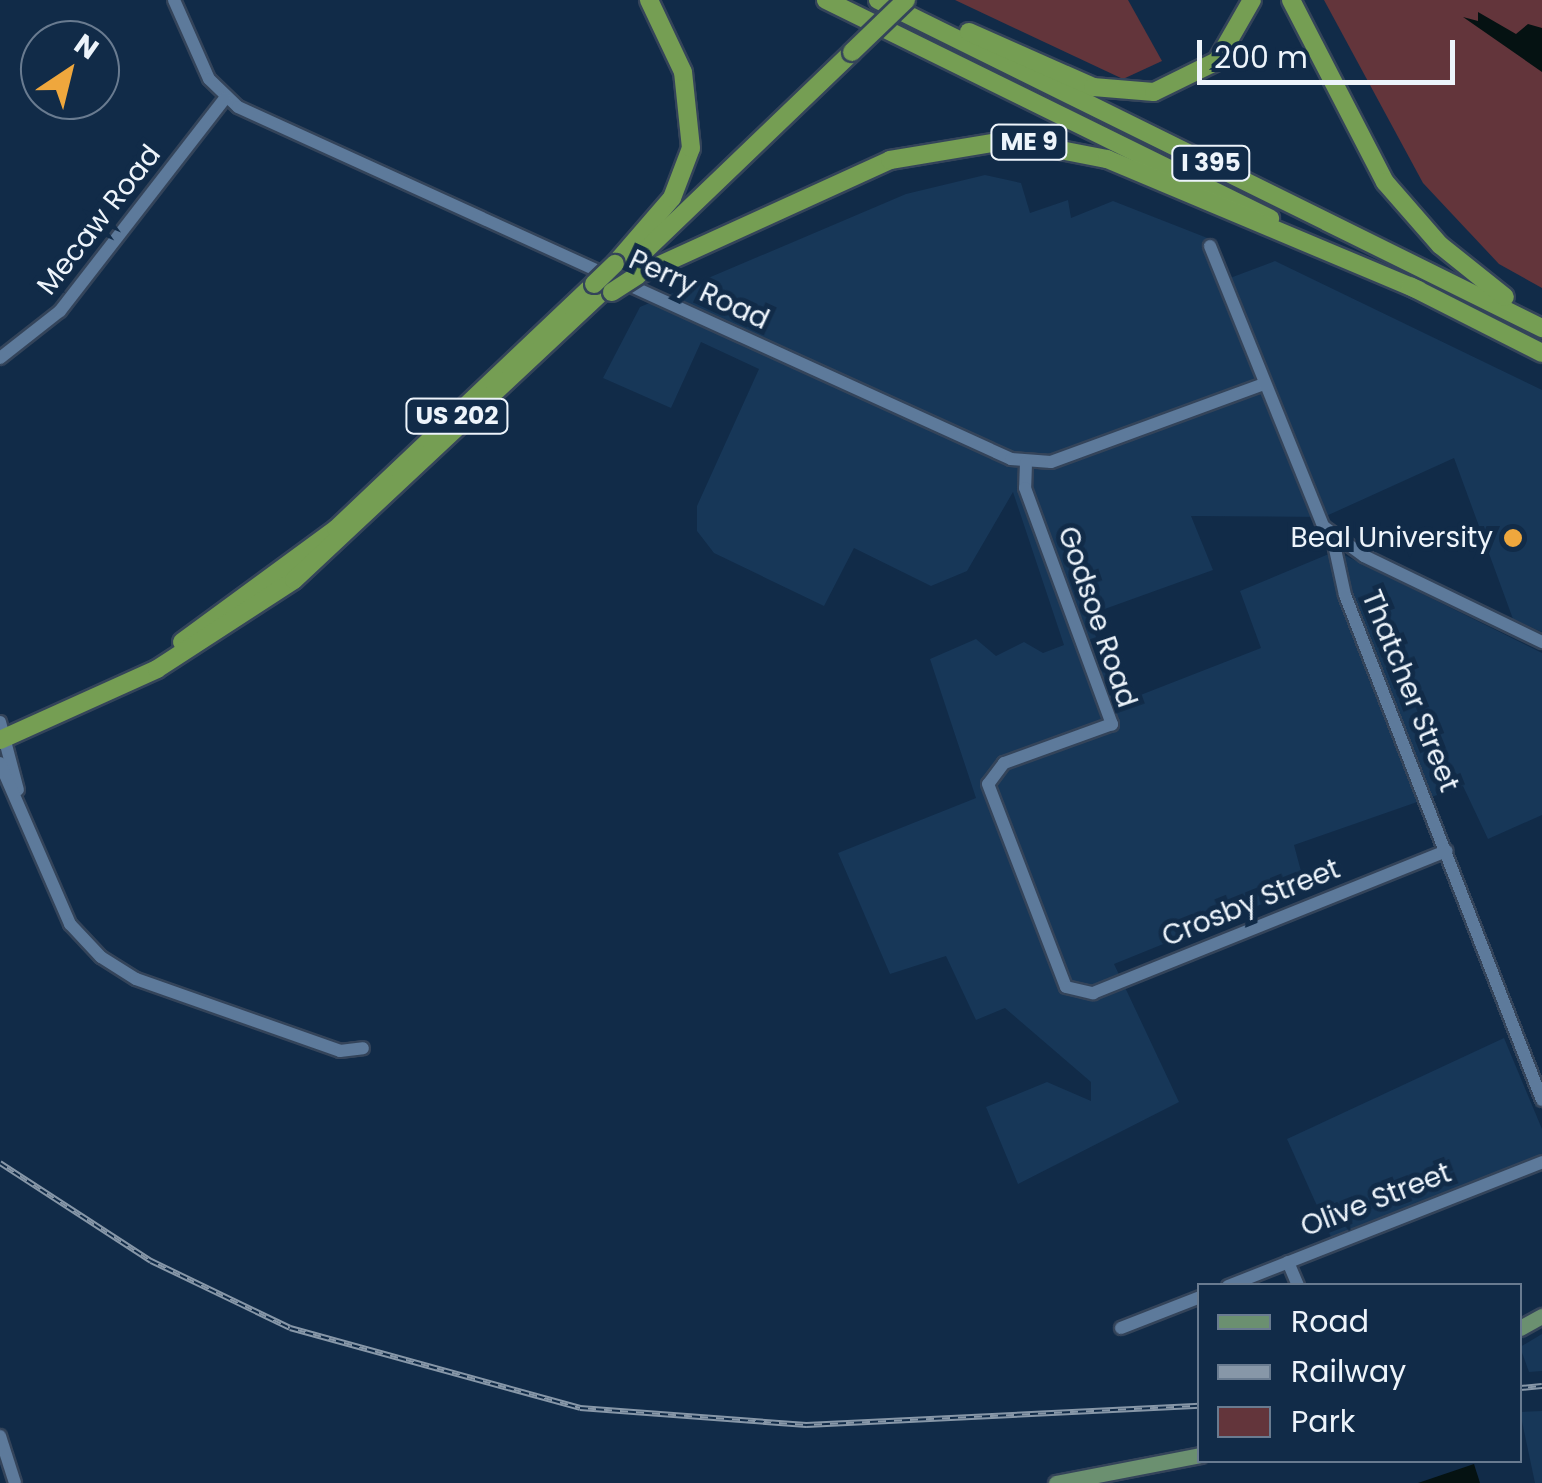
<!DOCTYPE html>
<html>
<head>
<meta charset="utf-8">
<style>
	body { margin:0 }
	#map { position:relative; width:1542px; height:1483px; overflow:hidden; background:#112b48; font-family:Poppins,sans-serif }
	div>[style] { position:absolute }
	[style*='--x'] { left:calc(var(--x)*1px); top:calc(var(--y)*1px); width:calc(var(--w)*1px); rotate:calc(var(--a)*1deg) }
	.built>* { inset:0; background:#173758 }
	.green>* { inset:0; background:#63353b }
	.water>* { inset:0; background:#051212 }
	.roads { filter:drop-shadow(2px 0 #34445a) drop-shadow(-2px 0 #34445a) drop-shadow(0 2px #34445a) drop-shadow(0 -2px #34445a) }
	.minor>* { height:12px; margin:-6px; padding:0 6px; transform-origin:6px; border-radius:6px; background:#5d7a9b }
	.major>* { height:15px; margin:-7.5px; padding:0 7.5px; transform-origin:7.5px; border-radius:7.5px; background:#6b9070 }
	.highway>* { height:18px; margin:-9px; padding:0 9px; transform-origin:9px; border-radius:9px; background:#759e53 }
	.rail>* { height:6px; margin-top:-3px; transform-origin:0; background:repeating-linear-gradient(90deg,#112b48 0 8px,#8797a8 0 16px); box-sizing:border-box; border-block:2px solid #8797a8 }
	.bridges { filter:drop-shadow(2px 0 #34445a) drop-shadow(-2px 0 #34445a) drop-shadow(0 2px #34445a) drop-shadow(0 -2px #34445a) }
	.highway-bridge>* { height:18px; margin:-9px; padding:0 9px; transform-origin:9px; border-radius:9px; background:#759e53 }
	.dots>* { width:28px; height:28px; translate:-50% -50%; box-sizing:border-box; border:5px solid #112b48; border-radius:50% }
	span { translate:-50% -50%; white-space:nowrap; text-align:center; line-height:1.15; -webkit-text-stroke:10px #112b48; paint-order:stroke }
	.shield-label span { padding:2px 8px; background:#112b48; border:2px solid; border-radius:8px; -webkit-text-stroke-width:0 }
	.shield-label { font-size:25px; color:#edf4fb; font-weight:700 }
	.street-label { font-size:28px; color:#edf4fb }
	.poi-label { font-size:28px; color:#edf4fb }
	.right { translate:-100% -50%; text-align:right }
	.legend { position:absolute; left:1197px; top:1283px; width:325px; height:180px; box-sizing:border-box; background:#112b48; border:2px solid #697b90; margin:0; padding:12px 18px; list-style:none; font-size:30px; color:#edf4fb }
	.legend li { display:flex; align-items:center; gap:20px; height:50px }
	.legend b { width:50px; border:2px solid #697b90 }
	.north { position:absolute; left:20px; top:20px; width:100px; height:100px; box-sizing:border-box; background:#112b48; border:2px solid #697b90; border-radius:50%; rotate:35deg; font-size:28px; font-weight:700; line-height:40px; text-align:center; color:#edf4fb }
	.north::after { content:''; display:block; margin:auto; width:35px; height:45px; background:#efa73d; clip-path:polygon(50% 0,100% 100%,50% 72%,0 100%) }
	.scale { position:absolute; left:1197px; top:40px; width:258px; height:45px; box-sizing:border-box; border:5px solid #edf4fb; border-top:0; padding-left:12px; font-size:30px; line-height:35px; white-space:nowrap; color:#edf4fb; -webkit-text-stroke:8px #112b48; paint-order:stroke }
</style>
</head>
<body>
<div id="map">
	<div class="built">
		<div style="clip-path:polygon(985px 175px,1021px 183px,1030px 213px,1068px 200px,1071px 218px,1113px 201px,1215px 241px,1230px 278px,1275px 261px,1542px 390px,1542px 632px,1513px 619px,1454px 458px,1324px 517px,1191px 516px,1213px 570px,1088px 615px,1120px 703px,1261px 648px,1240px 591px,1336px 551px,1542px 653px,1542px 815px,1488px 839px,1463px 786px,1294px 845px,1302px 875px,1267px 902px,1114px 964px,1179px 1102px,1018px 1184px,986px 1107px,1047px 1082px,1091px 1101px,1091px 1082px,1005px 1008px,976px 1020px,946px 956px,890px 974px,838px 853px,976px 798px,930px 659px,976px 639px,996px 656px,1024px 642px,1043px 653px,1064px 645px,1013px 492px,967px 571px,931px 586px,854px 548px,824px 606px,714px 553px,697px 531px,697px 506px,759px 369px,701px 342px,671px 408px,603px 378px,640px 307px,906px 194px)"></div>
		<div style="clip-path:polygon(1504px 1038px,1542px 1129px,1542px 1154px,1331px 1237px,1287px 1139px)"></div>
		<div style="clip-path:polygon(1542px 1334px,1542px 1371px,1529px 1372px,1520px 1347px)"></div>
		<div style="clip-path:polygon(1542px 1411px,1542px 1483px,1535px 1483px,1520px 1412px)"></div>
	</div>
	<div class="green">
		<div style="clip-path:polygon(955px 0,1128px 0,1162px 61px,1123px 79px)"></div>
		<div style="clip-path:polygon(1324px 0,1542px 0,1542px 288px,1499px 264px,1423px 183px)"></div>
	</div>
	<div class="water">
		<div style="clip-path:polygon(1478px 12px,1516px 34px,1528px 24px,1542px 28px,1542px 72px,1463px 17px,1478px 21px)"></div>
		<div style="clip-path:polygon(1474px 1464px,1480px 1483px,1418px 1483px)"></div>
	</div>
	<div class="roads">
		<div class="minor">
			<div style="--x:174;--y:0;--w:86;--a:66.1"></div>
			<div style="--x:209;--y:79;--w:40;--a:44"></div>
			<div style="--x:238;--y:107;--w:849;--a:24.48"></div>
			<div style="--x:1011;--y:459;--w:40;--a:4.3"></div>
			<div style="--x:1051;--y:462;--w:227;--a:-20.1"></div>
			<div style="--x:1210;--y:246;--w:302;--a:68"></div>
			<div style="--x:1323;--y:526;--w:51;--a:36.2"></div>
			<div style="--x:1364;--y:556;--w:198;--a:25.8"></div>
			<div style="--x:0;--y:358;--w:76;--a:-38.1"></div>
			<div style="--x:60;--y:311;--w:269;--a:-52.2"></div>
			<div style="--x:1026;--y:463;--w:25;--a:92"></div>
			<div style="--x:1025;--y:488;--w:252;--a:69.8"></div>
			<div style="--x:1112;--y:724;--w:115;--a:160.1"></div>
			<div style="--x:1004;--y:763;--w:26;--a:127"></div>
			<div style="--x:988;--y:784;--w:217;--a:69"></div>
			<div style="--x:1066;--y:987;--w:28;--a:13"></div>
			<div style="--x:1093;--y:993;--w:381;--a:-21.9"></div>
			<div style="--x:1332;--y:535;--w:61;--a:77.8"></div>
			<div style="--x:1345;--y:595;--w:542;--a:68.69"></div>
			<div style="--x:0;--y:722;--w:70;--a:75.2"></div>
			<div style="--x:0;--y:763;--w:176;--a:66.5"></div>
			<div style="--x:70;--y:924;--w:45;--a:46.8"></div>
			<div style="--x:101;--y:957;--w:41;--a:32.2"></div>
			<div style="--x:136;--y:979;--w:216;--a:19.4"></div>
			<div style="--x:340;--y:1051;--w:23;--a:-7"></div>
			<div style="--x:1288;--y:1262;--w:26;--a:67"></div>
			<div style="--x:1228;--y:1286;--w:338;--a:-21.5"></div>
			<div style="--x:1121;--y:1328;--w:85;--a:-21.4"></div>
			<div style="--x:0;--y:1436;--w:49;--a:72.3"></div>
		</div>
		<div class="major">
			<div style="--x:1520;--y:1328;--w:25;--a:-29"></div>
			<div style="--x:1056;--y:1483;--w:147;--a:-11"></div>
		</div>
		<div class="highway">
			<div style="--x:826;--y:0;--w:495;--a:26.2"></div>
			<div style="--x:878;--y:0;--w:741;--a:26.29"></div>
			<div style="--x:1291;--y:0;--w:205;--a:62.7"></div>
			<div style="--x:1385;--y:182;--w:84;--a:48.9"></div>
			<div style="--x:1440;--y:245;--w:83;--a:38.7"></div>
			<div style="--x:969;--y:32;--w:136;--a:23.9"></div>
			<div style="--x:1093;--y:87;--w:61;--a:4.7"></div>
			<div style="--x:1154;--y:92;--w:70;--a:-26.2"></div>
			<div style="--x:1217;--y:61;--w:70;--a:-60.2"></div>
			<div style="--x:615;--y:264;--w:87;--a:-49.2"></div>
			<div style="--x:672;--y:198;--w:53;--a:-69.2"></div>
			<div style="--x:691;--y:148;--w:76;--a:-96"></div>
			<div style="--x:683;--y:72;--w:80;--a:-115.3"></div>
			<div style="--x:626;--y:269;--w:313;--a:-43.8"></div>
			<div style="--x:638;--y:275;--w:277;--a:-24.5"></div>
			<div style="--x:890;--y:160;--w:121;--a:-9.5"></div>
			<div style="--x:1009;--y:140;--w:100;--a:11"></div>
			<div style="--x:1107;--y:159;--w:338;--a:22.8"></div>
			<div style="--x:1410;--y:286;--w:148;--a:26.9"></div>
			<div style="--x:182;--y:642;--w:191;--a:-36.3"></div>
			<div style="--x:336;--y:529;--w:356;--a:-43.5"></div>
			<div style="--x:0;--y:740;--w:172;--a:-24.3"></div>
			<div style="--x:157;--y:669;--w:163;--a:-33"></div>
			<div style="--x:294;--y:580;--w:426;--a:-43.1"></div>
		</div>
	</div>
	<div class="rail">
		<div style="--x:0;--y:1163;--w:180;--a:33"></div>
		<div style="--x:151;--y:1261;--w:154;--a:25.7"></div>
		<div style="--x:290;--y:1328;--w:301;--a:15.4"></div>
		<div style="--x:580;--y:1408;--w:227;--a:4.3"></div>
		<div style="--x:806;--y:1425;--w:394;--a:-2.8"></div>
		<div style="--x:1520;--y:1388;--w:22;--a:-5"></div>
	</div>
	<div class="bridges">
		<div class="highway-bridge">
			<div style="--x:852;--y:52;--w:75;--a:-43.9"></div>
			<div style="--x:594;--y:284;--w:29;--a:-44"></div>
			<div style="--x:612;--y:292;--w:31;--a:-33"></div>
		</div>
	</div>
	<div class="dots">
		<div style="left:1513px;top:538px;background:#efa73d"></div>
	</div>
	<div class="shield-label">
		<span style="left:1029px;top:142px">ME 9</span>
		<span style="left:1211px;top:163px">I 395</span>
		<span style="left:457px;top:416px">US 202</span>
	</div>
	<div class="street-label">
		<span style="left:99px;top:220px;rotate:-52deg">Mecaw Road</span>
		<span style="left:699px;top:290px;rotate:25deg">Perry Road</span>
		<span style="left:1097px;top:617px;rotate:71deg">Godsoe Road</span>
		<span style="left:1410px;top:691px;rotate:68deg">Thatcher Street</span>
		<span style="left:1251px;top:903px;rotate:-22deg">Crosby Street</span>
		<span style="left:1376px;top:1200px;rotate:-21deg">Olive Street</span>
	</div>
	<div class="poi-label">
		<span class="right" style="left:1493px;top:538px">Beal University</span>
	</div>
	<ul class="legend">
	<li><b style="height:12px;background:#6b9070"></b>Road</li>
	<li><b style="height:12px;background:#8797a8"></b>Railway</li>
	<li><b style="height:28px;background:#63353b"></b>Park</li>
	</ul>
	<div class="north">N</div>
	<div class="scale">200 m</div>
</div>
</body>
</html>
